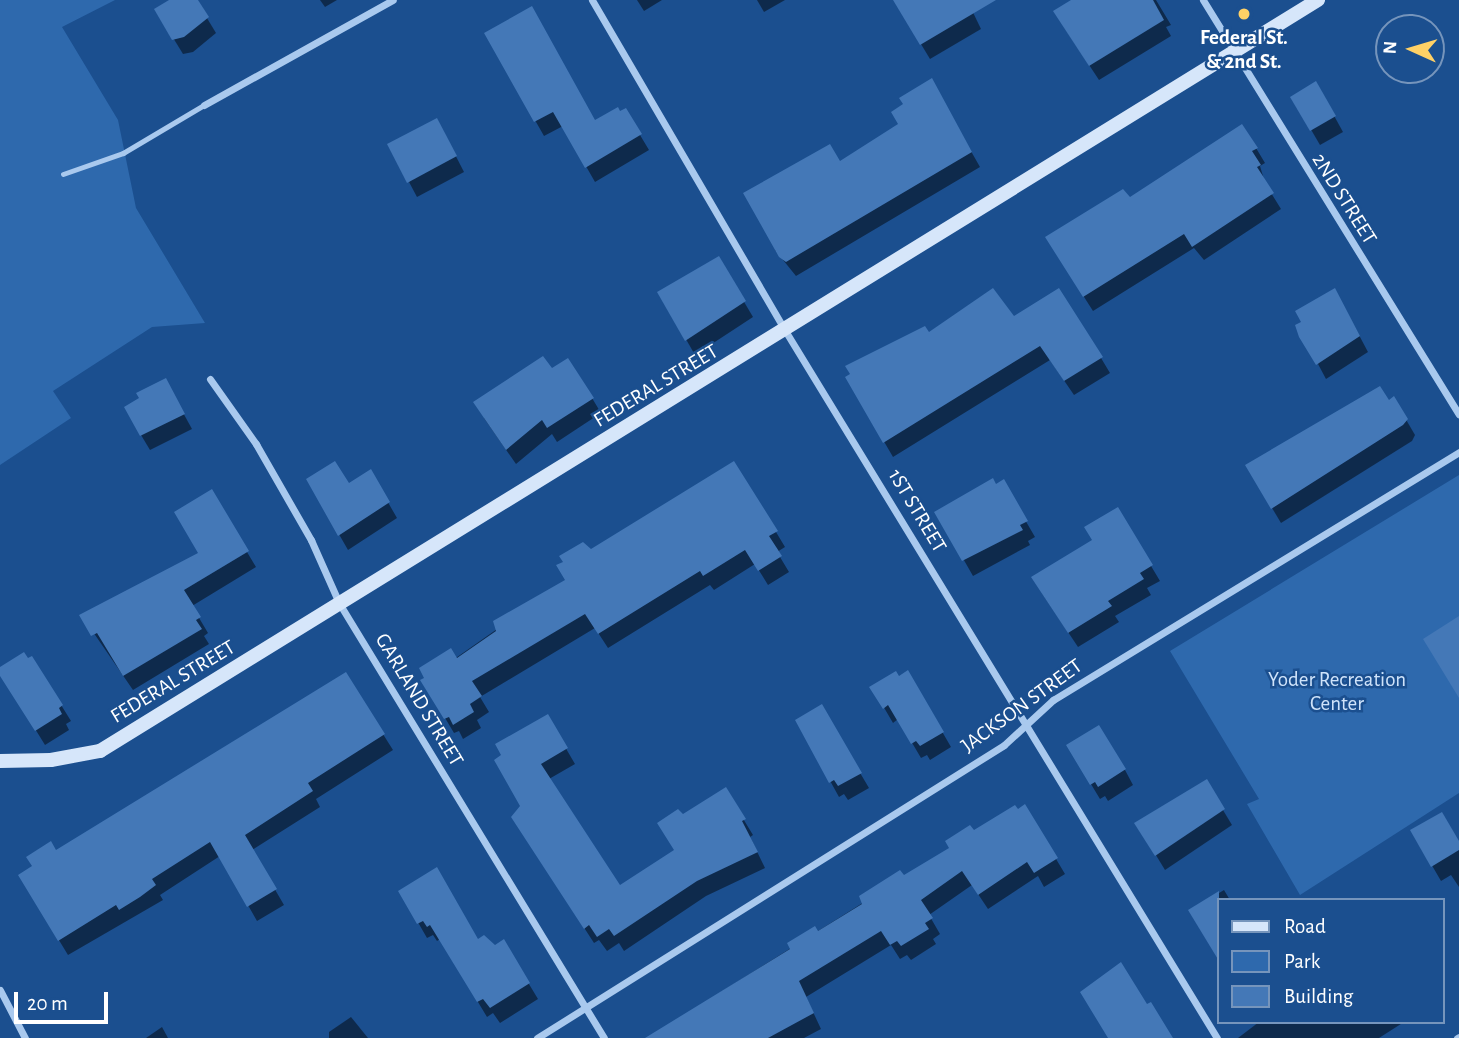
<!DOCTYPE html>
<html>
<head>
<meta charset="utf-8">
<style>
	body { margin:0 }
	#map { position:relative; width:1459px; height:1038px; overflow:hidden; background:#1b4f8f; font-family:"Alegreya Sans",sans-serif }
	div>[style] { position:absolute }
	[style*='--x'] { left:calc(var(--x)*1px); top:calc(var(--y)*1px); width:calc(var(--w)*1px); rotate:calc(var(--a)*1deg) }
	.green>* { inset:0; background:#2e69ad }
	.shadow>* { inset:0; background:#0007 }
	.building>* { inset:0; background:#4478b7 }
	.lane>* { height:5px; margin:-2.5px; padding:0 2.5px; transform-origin:2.5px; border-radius:2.5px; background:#a9c9ee }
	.street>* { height:7px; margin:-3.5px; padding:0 3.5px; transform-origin:3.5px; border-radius:3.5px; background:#a9c9ee }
	.secondary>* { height:14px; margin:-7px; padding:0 7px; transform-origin:7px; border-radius:7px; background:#d6e6fa }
	.dots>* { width:19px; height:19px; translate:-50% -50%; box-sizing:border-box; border:4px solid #1b4f8f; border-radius:50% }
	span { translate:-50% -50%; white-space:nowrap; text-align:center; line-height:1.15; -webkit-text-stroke:5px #1b4f8f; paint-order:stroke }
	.poi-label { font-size:21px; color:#fff; font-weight:700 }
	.street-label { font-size:21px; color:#fff }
	.park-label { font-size:21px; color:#cfe3fa }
	.legend { position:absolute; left:1217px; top:898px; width:228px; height:126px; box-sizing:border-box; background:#1b4f8f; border:2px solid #7695bc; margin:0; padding:9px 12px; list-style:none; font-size:21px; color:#fff }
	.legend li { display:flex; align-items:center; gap:14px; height:35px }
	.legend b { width:35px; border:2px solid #7695bc }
	.north { position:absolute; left:1375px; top:14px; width:70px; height:70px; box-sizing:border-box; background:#1b4f8f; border:2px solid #7695bc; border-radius:50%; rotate:274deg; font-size:19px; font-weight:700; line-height:28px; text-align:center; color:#fff }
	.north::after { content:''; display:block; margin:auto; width:24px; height:32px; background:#ffd166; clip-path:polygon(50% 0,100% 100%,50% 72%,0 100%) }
	.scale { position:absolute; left:14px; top:992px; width:94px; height:32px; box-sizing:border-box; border:4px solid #fff; border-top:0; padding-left:9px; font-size:21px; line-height:24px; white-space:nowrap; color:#fff; -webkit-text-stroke:5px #1b4f8f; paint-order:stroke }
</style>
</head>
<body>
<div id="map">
	<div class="green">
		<div style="clip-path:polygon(0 0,115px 0,62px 27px,118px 120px,136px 208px,205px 323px,152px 327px,53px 391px,71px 418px,0 465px)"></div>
		<div style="clip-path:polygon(1459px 475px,1459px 793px,1300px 895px,1247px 804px,1259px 799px,1170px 651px)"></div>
	</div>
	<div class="shadow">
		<div style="clip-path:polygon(172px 0,196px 0,216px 33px,193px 52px,183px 54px,156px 10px)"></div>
		<div style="clip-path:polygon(320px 0,337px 0,325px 7px)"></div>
		<div style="clip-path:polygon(637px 0,662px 0,644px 11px)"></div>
		<div style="clip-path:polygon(757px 0,785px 0,764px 12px)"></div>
		<div style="clip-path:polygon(967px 0,981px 29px,930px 59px,895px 1px)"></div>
		<div style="clip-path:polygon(1074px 0,1156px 0,1171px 25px,1166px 27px,1171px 36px,1099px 80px,1064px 27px)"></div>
		<div style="clip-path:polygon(486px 34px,595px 122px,625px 110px,649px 150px,595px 182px,563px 126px,544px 136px)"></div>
		<div style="clip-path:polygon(931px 81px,980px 167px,796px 276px,775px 250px,900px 125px)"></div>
		<div style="clip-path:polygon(1316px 83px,1343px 132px,1320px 145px,1292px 97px)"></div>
		<div style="clip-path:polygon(445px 135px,464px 172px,417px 197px,409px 182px)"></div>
		<div style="clip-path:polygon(1256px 148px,1265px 163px,1260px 166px,1265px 183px,1281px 209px,1204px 260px,1194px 248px,1093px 311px,1056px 253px,1130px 200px)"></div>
		<div style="clip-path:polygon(718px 258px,753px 317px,695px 355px,659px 292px)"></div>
		<div style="clip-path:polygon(1343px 305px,1368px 352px,1326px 379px,1318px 364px)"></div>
		<div style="clip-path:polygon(1013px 319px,1101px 358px,1110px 373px,1074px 395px,1050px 360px,893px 457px,847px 378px,928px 334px)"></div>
		<div style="clip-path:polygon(551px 371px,592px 398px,601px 413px,557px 442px,552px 434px,516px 464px,484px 418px)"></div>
		<div style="clip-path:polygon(165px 380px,192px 429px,150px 450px,141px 435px)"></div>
		<div style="clip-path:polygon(1394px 399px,1415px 435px,1412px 441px,1281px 523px,1247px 466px)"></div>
		<div style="clip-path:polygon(370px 471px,397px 518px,348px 550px,308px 480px,348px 485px)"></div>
		<div style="clip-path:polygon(1003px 482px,1035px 537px,1028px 541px,1030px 545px,973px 576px,937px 513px)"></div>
		<div style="clip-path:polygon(211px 492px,256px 567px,192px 606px,208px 633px,204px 636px,209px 644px,133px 690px,82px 616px,200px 554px)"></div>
		<div style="clip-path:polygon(1117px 509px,1160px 581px,1147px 588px,1151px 595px,1115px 616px,1119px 622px,1078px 647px,1042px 593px,1094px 541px)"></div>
		<div style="clip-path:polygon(776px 532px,785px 547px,777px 552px,789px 572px,768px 585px,755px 564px,714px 590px,710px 585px,608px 648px,595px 628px,480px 697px,489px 712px,477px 720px,481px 728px,463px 739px,459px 731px,454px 733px,423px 681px,567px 580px,591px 551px)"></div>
		<div style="clip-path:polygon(32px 658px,71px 721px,66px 724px,69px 730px,45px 745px,0 672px,0 669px)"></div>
		<div style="clip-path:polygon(908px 673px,951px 747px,930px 760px,927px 755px,921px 758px,898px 719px,893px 723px,872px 687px)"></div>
		<div style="clip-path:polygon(345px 674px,393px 750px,316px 799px,320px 807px,252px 850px,284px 905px,257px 921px,220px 856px,160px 895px,163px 900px,68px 955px,29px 891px,56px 852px)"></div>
		<div style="clip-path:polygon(821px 707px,869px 788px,848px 800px,844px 794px,839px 797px,797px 721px)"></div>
		<div style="clip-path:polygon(547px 716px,575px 764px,549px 779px,619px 887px,675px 851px,682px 816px,725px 789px,753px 835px,750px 837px,765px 868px,706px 896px,624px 951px,619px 943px,607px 951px,599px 940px,594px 943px,522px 832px,522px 806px)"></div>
		<div style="clip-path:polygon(1068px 746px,1125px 770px,1133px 785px,1108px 801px,1105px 796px,1100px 799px)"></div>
		<div style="clip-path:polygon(1206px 782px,1232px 825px,1165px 870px,1137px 824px)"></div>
		<div style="clip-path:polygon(1025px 807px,1065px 874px,1044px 887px,1038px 876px,988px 909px,972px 885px,929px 915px,940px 934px,933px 939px,936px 944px,911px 960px,907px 955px,900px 959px,891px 945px,806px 997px,821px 1029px,804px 1038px,648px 1038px,974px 833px)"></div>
		<div style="clip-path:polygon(1412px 831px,1459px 845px,1459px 887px,1451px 875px,1441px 881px)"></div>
		<div style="clip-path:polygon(1224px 890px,1230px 900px,1219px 900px,1218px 957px,1191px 910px)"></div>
		<div style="clip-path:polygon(400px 891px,477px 941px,494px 947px,503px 941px,538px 999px,500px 1023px,493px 1013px,487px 1017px,440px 939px,437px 941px,433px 935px,427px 938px)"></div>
		<div style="clip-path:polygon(351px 1017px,368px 1038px,329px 1038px,329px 1032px)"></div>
		<div style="clip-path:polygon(1259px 1022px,1404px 1022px,1379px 1038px,1238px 1038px)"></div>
		<div style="clip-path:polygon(162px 1027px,168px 1038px,146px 1038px)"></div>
	</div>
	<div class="building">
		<div style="clip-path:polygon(169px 0,198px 0,209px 17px,184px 37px,172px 40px,154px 9px)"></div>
		<div style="clip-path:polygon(893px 0,996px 0,920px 45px)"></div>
		<div style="clip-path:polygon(1071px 0,1153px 0,1164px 20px,1089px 66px,1053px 11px)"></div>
		<div style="clip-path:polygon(532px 6px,595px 120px,618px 107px,620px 111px,626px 108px,642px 134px,585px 168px,553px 112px,534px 122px,484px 33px)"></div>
		<div style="clip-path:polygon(932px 78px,972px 152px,786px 262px,779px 257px,743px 193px,830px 144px,840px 161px,898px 124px,891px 112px,903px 104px,899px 98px)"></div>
		<div style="clip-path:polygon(1316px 81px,1336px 116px,1310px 131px,1290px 97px)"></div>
		<div style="clip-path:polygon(437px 118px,457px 156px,407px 183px,387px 144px)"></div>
		<div style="clip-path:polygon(1242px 124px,1258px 148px,1252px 151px,1261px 165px,1257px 167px,1274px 193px,1195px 245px,1192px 247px,1184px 234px,1083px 297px,1045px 237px,1123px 189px,1130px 197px)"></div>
		<div style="clip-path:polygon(719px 256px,746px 301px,685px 341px,657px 292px)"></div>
		<div style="clip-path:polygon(993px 288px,1014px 316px,1059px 288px,1103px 357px,1064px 381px,1040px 346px,883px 443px,845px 377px,850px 374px,845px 366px,925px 326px,929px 332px)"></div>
		<div style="clip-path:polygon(1335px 288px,1360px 336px,1316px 365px,1299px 337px,1295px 325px,1301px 322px,1295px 311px)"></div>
		<div style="clip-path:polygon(543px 356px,552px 368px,568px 358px,594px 398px,547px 428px,542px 420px,506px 450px,473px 402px)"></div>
		<div style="clip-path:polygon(166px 378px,185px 414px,140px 436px,124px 407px,139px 398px,136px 393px)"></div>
		<div style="clip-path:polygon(1380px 386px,1389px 400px,1394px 396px,1408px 419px,1403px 425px,1271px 509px,1245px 465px)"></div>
		<div style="clip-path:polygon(335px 461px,349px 483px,371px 469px,390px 502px,338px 536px,306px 479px)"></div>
		<div style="clip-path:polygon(734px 461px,778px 531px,769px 536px,782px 556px,758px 571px,745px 550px,703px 576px,700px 571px,598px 634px,585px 614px,472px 681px,482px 696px,470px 704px,474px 712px,453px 725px,449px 717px,444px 719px,420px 680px,424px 678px,419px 668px,451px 648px,457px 658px,496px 631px,493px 621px,565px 580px,556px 565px,563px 562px,559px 556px,583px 542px,591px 549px)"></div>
		<div style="clip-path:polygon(993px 478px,996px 484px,1004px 479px,1028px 521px,1020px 525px,1023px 530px,962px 561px,934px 512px)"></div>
		<div style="clip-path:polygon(212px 489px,249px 551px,184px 590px,201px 617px,196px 620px,202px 629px,123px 676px,97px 633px,91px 636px,79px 615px,198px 553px,174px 512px)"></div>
		<div style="clip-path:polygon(1118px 507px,1153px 565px,1140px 573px,1144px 579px,1108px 601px,1112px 606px,1068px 633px,1031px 577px,1092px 540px,1084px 527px)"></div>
		<div style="clip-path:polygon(1459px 616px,1459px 698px,1423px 639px)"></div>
		<div style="clip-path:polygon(24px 652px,28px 658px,32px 656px,63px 705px,59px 708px,62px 714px,35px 731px,0 676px,0 667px)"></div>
		<div style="clip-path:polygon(908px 670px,944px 732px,920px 746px,916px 741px,911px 744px,888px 705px,883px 709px,869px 687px,896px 671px,899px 676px)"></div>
		<div style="clip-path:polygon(346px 672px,385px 734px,308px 783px,313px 791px,245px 835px,277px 889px,247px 907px,210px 842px,152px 879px,156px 885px,140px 897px,119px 910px,116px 905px,58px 941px,18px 875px,32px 866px,26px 857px,51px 841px,56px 850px)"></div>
		<div style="clip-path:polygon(822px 704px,862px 773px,838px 786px,834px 780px,829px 783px,795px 720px)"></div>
		<div style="clip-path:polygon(548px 714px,568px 748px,541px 764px,620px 885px,674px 850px,657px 823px,678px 809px,683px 814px,726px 787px,746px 819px,742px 821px,758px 852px,697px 881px,614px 936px,609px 929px,597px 937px,589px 925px,584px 929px,511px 817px,520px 806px,494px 760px,501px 755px,495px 744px)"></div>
		<div style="clip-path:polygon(1099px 725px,1126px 769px,1098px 787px,1095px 782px,1090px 785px,1066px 745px)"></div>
		<div style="clip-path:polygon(1207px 779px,1225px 809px,1155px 856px,1134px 823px)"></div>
		<div style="clip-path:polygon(1025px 804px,1058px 858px,1034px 873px,1027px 862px,978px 895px,962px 871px,921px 900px,933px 918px,925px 923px,929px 929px,901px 946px,897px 941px,890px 945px,881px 931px,799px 981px,814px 1013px,768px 1038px,645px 1038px,790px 949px,787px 943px,815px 926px,818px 931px,862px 904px,859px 896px,900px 870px,904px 875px,949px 848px,945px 841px,970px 825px,974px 830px,1015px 805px,1018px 809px)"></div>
		<div style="clip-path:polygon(1442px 812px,1459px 841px,1459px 850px,1431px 867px,1410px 830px)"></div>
		<div style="clip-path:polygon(437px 867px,478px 939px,484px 935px,495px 945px,504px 939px,530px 983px,490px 1008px,483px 999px,477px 1002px,430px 925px,427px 927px,423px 921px,417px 924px,398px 891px)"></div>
		<div style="clip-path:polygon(1219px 891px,1219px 961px,1188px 910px)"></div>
		<div style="clip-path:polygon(1121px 962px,1147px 1004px,1151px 1002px,1173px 1038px,1108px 1038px,1080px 992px)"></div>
	</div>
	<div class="lane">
		<div style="--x:63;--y:174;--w:64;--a:-19.3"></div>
		<div style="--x:123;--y:153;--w:94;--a:-30.7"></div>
	</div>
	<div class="street">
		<div style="--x:592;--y:0;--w:385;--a:59.7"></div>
		<div style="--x:786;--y:332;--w:827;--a:58.6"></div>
		<div style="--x:1203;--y:0;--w:487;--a:58.3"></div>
		<div style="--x:204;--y:105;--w:216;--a:-29.1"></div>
		<div style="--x:210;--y:379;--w:80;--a:54.7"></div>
		<div style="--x:256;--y:444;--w:111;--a:60.2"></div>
		<div style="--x:311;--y:540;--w:69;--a:66"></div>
		<div style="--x:339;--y:603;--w:509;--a:58.65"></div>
		<div style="--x:0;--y:990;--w:54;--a:62.5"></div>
		<div style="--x:537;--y:1038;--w:551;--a:-32.1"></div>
		<div style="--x:1004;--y:745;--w:67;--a:-42.6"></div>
		<div style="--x:1053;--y:700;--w:476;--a:-31.4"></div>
		<div style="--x:1457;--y:1038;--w:2;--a:-27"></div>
	</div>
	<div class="secondary">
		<div style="--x:0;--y:761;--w:51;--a:-1.1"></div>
		<div style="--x:51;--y:760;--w:50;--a:-10.4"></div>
		<div style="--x:100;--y:751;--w:1431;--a:-31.66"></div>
	</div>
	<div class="dots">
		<div style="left:1244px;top:14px;background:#ffd166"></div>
	</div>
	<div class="poi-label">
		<span style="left:1244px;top:50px">Federal St.<br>&amp; 2nd St.</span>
	</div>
	<div class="street-label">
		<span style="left:1344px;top:199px;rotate:58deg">2ND STREET</span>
		<span style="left:656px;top:386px;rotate:-31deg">FEDERAL STREET</span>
		<span style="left:917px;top:511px;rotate:59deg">1ST STREET</span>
		<span style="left:173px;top:682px;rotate:-31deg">FEDERAL STREET</span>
		<span style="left:419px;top:700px;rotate:59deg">GARLAND STREET</span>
		<span style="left:1022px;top:706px;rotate:-36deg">JACKSON STREET</span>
	</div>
	<div class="park-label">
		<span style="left:1337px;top:692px">Yoder Recreation<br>Center</span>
	</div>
	<ul class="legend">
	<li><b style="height:9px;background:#d6e6fa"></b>Road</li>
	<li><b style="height:19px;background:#2e69ad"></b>Park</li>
	<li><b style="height:19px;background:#4478b7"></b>Building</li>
	</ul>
	<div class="north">N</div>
	<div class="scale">20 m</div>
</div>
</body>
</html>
